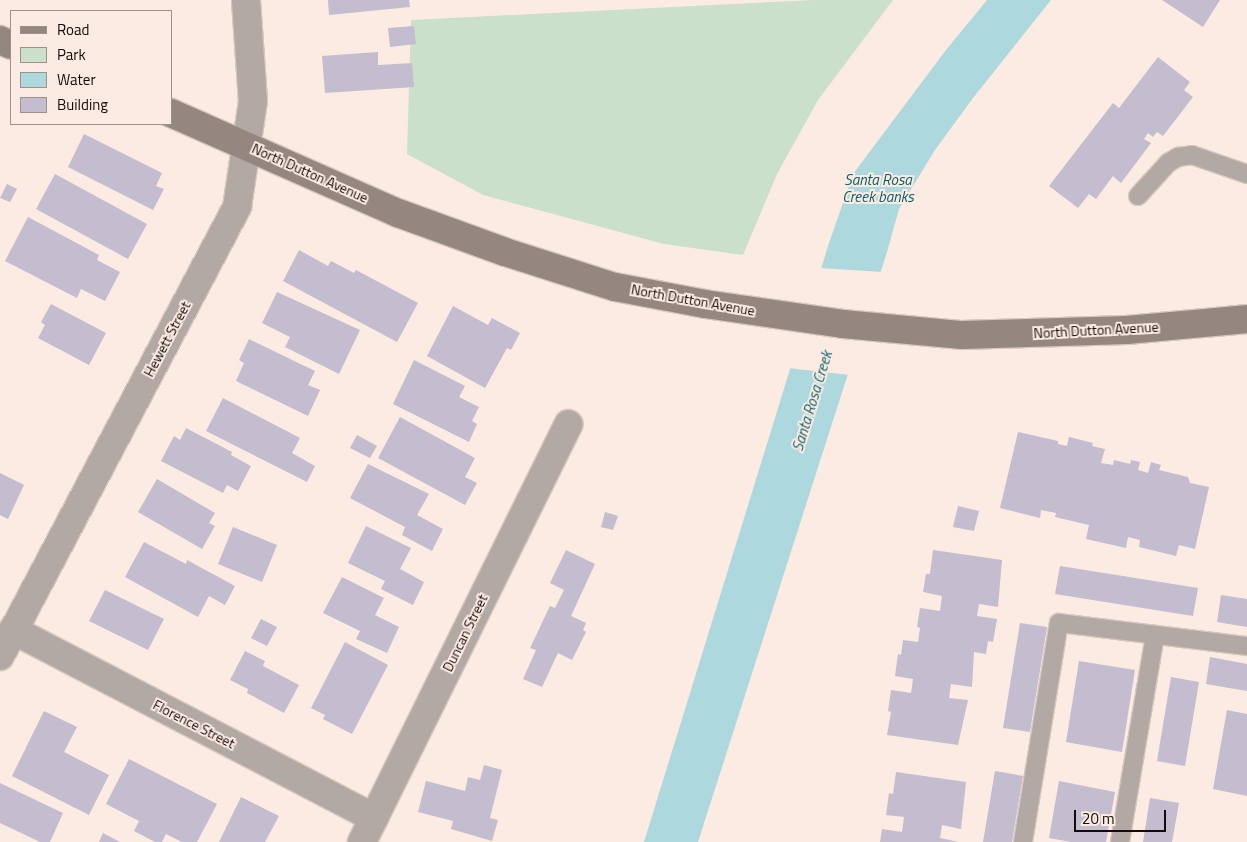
<!DOCTYPE html>
<html>
<head>
<meta charset="utf-8">
<style>
	body { margin:0 }
	#map { position:relative; width:1247px; height:842px; overflow:hidden; background:#fcebe2; font-family:"Titillium Web",sans-serif }
	div>[style] { position:absolute }
	[style*='--x'] { left:calc(var(--x)*1px); top:calc(var(--y)*1px); width:calc(var(--w)*1px); rotate:calc(var(--a)*1deg) }
	.green>* { inset:0; background:#cae0c9 }
	.water>* { inset:0; background:#add8dd }
	.pier>* { inset:0; background:#fcebe2 }
	.building>* { inset:0; background:#c4bccf }
	.roads { filter:drop-shadow(1px 0 #d7c7bf) drop-shadow(-1px 0 #d7c7bf) drop-shadow(0 1px #d7c7bf) drop-shadow(0 -1px #d7c7bf) }
	.lane>* { height:18px; margin:-9px; padding:0 9px; transform-origin:9px; border-radius:9px; background:#b2a9a4 }
	.street>* { height:28px; margin:-14px; padding:0 14px; transform-origin:14px; border-radius:14px; background:#b2a9a4 }
	.secondary>* { height:28px; margin:-14px; padding:0 14px; transform-origin:14px; border-radius:14px; background:#93877f }
	span { translate:-50% -50%; white-space:nowrap; text-align:center; line-height:1.15; -webkit-text-stroke:4px #fcebe2; paint-order:stroke }
	.street-label { font-size:14px; color:#120b08 }
	.water-label { font-size:15px; color:#066069; font-style:italic }
	.legend { position:absolute; left:10px; top:10px; width:162px; height:115px; box-sizing:border-box; background:#fcebe2; border:1px solid #9e918b; margin:0; padding:6px 9px; list-style:none; font-size:15px; color:#120b08 }
	.legend li { display:flex; align-items:center; gap:10px; height:25px }
	.legend b { width:25px; border:1px solid #9e918b }
	.scale { position:absolute; left:1074px; top:810px; width:92px; height:22px; box-sizing:border-box; border:2px solid #120b08; border-top:0; padding-left:6px; font-size:15px; line-height:18px; white-space:nowrap; color:#120b08; -webkit-text-stroke:4px #fcebe2; paint-order:stroke }
</style>
</head>
<body>
<div id="map">
	<div class="green">
		<div style="clip-path:polygon(814px 0,893px 0,818px 100px,777px 174px,743px 255px,664px 244px,483px 195px,407px 154px,411px 20px)"></div>
	</div>
	<div class="water">
		<div style="clip-path:polygon(987px 0,1051px 0,973px 98px,935px 150px,899px 209px,887px 252px,698px 842px,644px 842px,829px 243px,853px 174px,946px 50px)"></div>
	</div>
	<div class="pier">
		<div style="clip-path:polygon(819px 268px,883px 272px,850px 375px,788px 368px)"></div>
	</div>
	<div class="building">
		<div style="clip-path:polygon(328px 0,409px 0,410px 7px,329px 15px)"></div>
		<div style="clip-path:polygon(1162px 0,1220px 0,1203px 27px)"></div>
		<div style="clip-path:polygon(414px 26px,416px 44px,390px 47px,388px 28px)"></div>
		<div style="clip-path:polygon(378px 52px,378px 65px,412px 63px,414px 87px,325px 93px,322px 56px)"></div>
		<div style="clip-path:polygon(1158px 57px,1190px 82px,1184px 90px,1193px 97px,1163px 136px,1157px 132px,1153px 137px,1148px 133px,1144px 139px,1151px 143px,1121px 183px,1113px 176px,1096px 199px,1089px 194px,1078px 208px,1049px 186px,1113px 103px,1119px 108px)"></div>
		<div style="clip-path:polygon(84px 134px,162px 173px,156px 186px,164px 189px,153px 210px,68px 167px)"></div>
		<div style="clip-path:polygon(55px 174px,147px 224px,128px 259px,36px 209px)"></div>
		<div style="clip-path:polygon(7px 184px,17px 189px,10px 202px,0 198px)"></div>
		<div style="clip-path:polygon(28px 217px,99px 255px,97px 260px,120px 272px,105px 301px,81px 289px,77px 298px,5px 261px)"></div>
		<div style="clip-path:polygon(299px 250px,328px 266px,331px 261px,354px 273px,356px 270px,418px 303px,397px 342px,283px 281px)"></div>
		<div style="clip-path:polygon(277px 292px,360px 330px,339px 374px,285px 347px,290px 337px,262px 323px)"></div>
		<div style="clip-path:polygon(51px 304px,106px 333px,89px 365px,38px 338px,45px 325px,41px 322px)"></div>
		<div style="clip-path:polygon(453px 306px,488px 325px,492px 318px,520px 333px,511px 350px,507px 348px,485px 388px,427px 356px)"></div>
		<div style="clip-path:polygon(249px 339px,315px 371px,308px 385px,320px 390px,308px 416px,236px 381px,244px 363px,239px 360px)"></div>
		<div style="clip-path:polygon(414px 360px,465px 386px,459px 397px,479px 407px,472px 421px,477px 424px,469px 442px,393px 404px)"></div>
		<div style="clip-path:polygon(223px 398px,300px 438px,292px 453px,315px 466px,307px 482px,206px 431px)"></div>
		<div style="clip-path:polygon(400px 417px,475px 458px,465px 477px,477px 483px,465px 505px,378px 458px)"></div>
		<div style="clip-path:polygon(186px 428px,232px 452px,231px 455px,251px 466px,238px 491px,227px 485px,223px 493px,161px 461px,174px 436px,180px 440px)"></div>
		<div style="clip-path:polygon(1018px 432px,1058px 441px,1058px 444px,1067px 446px,1069px 437px,1093px 443px,1092px 446px,1105px 449px,1101px 463px,1113px 465px,1114px 460px,1130px 464px,1131px 460px,1140px 462px,1138px 470px,1148px 473px,1151px 462px,1161px 465px,1159px 470px,1188px 477px,1190px 483px,1209px 487px,1195px 549px,1179px 545px,1176px 556px,1139px 547px,1140px 540px,1128px 537px,1126px 548px,1086px 539px,1089px 525px,1055px 517px,1056px 513px,1041px 510px,1040px 518px,1000px 508px)"></div>
		<div style="clip-path:polygon(357px 435px,377px 446px,370px 458px,350px 448px)"></div>
		<div style="clip-path:polygon(368px 464px,429px 494px,417px 515px,443px 529px,432px 551px,402px 535px,405px 527px,350px 498px)"></div>
		<div style="clip-path:polygon(0 473px,24px 485px,8px 519px,0 515px)"></div>
		<div style="clip-path:polygon(157px 479px,215px 513px,209px 523px,215px 526px,202px 549px,138px 512px)"></div>
		<div style="clip-path:polygon(958px 506px,979px 511px,974px 531px,953px 527px)"></div>
		<div style="clip-path:polygon(605px 512px,618px 516px,613px 530px,601px 527px)"></div>
		<div style="clip-path:polygon(366px 526px,411px 548px,400px 569px,424px 582px,413px 605px,381px 589px,385px 581px,348px 563px)"></div>
		<div style="clip-path:polygon(233px 527px,277px 545px,262px 582px,218px 564px)"></div>
		<div style="clip-path:polygon(144px 542px,186px 564px,187px 560px,235px 586px,225px 605px,209px 596px,198px 617px,125px 577px)"></div>
		<div style="clip-path:polygon(566px 550px,595px 564px,571px 616px,586px 623px,583px 630px,586px 632px,572px 660px,558px 653px,542px 687px,523px 679px,536px 650px,530px 648px,550px 606px,555px 608px,564px 590px,550px 583px)"></div>
		<div style="clip-path:polygon(933px 550px,1002px 560px,998px 607px,979px 604px,977px 616px,997px 619px,993px 642px,988px 641px,986px 654px,974px 652px,972px 687px,951px 684px,949px 698px,968px 700px,958px 745px,887px 735px,891px 712px,888px 711px,891px 690px,911px 693px,913px 679px,895px 676px,898px 654px,901px 655px,903px 640px,918px 642px,920px 628px,917px 627px,920px 608px,940px 611px,942px 596px,923px 592px,926px 574px,930px 574px)"></div>
		<div style="clip-path:polygon(1060px 566px,1198px 588px,1193px 616px,1055px 594px)"></div>
		<div style="clip-path:polygon(342px 577px,384px 598px,375px 615px,399px 627px,387px 653px,356px 639px,360px 631px,323px 613px)"></div>
		<div style="clip-path:polygon(105px 590px,164px 619px,148px 650px,89px 621px)"></div>
		<div style="clip-path:polygon(1221px 595px,1247px 599px,1247px 627px,1217px 622px)"></div>
		<div style="clip-path:polygon(261px 619px,277px 627px,267px 646px,251px 638px)"></div>
		<div style="clip-path:polygon(1020px 623px,1047px 627px,1030px 732px,1003px 728px)"></div>
		<div style="clip-path:polygon(345px 642px,388px 665px,352px 734px,323px 719px,325px 715px,311px 708px)"></div>
		<div style="clip-path:polygon(245px 651px,265px 661px,263px 666px,299px 685px,284px 713px,247px 693px,248px 689px,230px 680px)"></div>
		<div style="clip-path:polygon(1210px 657px,1247px 664px,1247px 691px,1206px 684px)"></div>
		<div style="clip-path:polygon(1079px 661px,1135px 670px,1122px 752px,1066px 742px)"></div>
		<div style="clip-path:polygon(1171px 677px,1199px 682px,1185px 766px,1157px 761px)"></div>
		<div style="clip-path:polygon(1227px 710px,1247px 714px,1247px 796px,1213px 789px)"></div>
		<div style="clip-path:polygon(44px 711px,77px 727px,64px 752px,109px 775px,89px 815px,12px 776px)"></div>
		<div style="clip-path:polygon(129px 759px,217px 804px,197px 842px,182px 842px,166px 834px,162px 842px,155px 842px,134px 831px,139px 821px,106px 804px)"></div>
		<div style="clip-path:polygon(484px 765px,502px 770px,490px 818px,498px 820px,492px 841px,451px 829px,453px 821px,418px 812px,426px 781px,465px 791px,468px 777px,480px 780px)"></div>
		<div style="clip-path:polygon(995px 771px,1023px 776px,1012px 842px,983px 842px)"></div>
		<div style="clip-path:polygon(896px 772px,966px 782px,961px 829px,942px 825px,940px 838px,959px 842px,880px 842px,882px 829px,902px 832px,904px 817px,886px 815px,889px 793px,893px 794px)"></div>
		<div style="clip-path:polygon(1059px 781px,1115px 792px,1106px 842px,1071px 842px,1049px 838px)"></div>
		<div style="clip-path:polygon(0 783px,63px 813px,50px 842px,40px 842px,0 823px)"></div>
		<div style="clip-path:polygon(241px 797px,279px 816px,265px 842px,219px 842px)"></div>
		<div style="clip-path:polygon(1150px 798px,1179px 803px,1172px 842px,1143px 842px)"></div>
		<div style="clip-path:polygon(103px 833px,120px 842px,99px 842px)"></div>
	</div>
	<div class="roads">
		<div class="lane">
			<div style="--x:1138;--y:196;--w:45;--a:-47.7"></div>
			<div style="--x:1168;--y:163;--w:12;--a:-31"></div>
			<div style="--x:1178;--y:157;--w:14;--a:-8"></div>
			<div style="--x:1192;--y:155;--w:58;--a:19.1"></div>
			<div style="--x:1023;--y:842;--w:222;--a:-80.7"></div>
			<div style="--x:1059;--y:623;--w:189;--a:7"></div>
			<div style="--x:1120;--y:842;--w:210;--a:-80.4"></div>
		</div>
		<div class="street">
			<div style="--x:13;--y:630;--w:407;--a:27.5"></div>
			<div style="--x:0;--y:656;--w:508;--a:-62.17"></div>
			<div style="--x:237;--y:207;--w:107;--a:-81.4"></div>
			<div style="--x:253;--y:101;--w:101;--a:-94"></div>
			<div style="--x:362;--y:842;--w:466;--a:-63.7"></div>
		</div>
		<div class="secondary">
			<div style="--x:0;--y:40;--w:12;--a:24"></div>
			<div style="--x:171;--y:113;--w:248;--a:23.8"></div>
			<div style="--x:398;--y:213;--w:114;--a:20"></div>
			<div style="--x:505;--y:252;--w:115;--a:17.7"></div>
			<div style="--x:615;--y:287;--w:92;--a:10.7"></div>
			<div style="--x:705;--y:304;--w:139;--a:8.2"></div>
			<div style="--x:843;--y:324;--w:120;--a:5.3"></div>
			<div style="--x:962;--y:335;--w:165;--a:-1.7"></div>
			<div style="--x:1127;--y:330;--w:121;--a:-5.2"></div>
		</div>
	</div>
	<div class="street-label">
		<span style="left:310px;top:173px;rotate:24deg">North Dutton Avenue</span>
		<span style="left:693px;top:300px;rotate:10deg">North Dutton Avenue</span>
		<span style="left:1096px;top:330px;rotate:-3deg">North Dutton Avenue</span>
		<span style="left:167px;top:339px;rotate:-62deg">Hewett Street</span>
		<span style="left:465px;top:633px;rotate:-64deg">Duncan Street</span>
		<span style="left:194px;top:724px;rotate:27deg">Florence Street</span>
	</div>
	<div class="water-label">
		<span style="left:878px;top:188px">Santa Rosa<br>Creek banks</span>
		<span style="left:812px;top:401px;rotate:-73deg">Santa Rosa Creek</span>
	</div>
	<ul class="legend">
	<li><b style="height:6px;background:#93877f"></b>Road</li>
	<li><b style="height:14px;background:#cae0c9"></b>Park</li>
	<li><b style="height:14px;background:#add8dd"></b>Water</li>
	<li><b style="height:14px;background:#c4bccf"></b>Building</li>
	</ul>
	<div class="scale">20 m</div>
</div>
</body>
</html>
